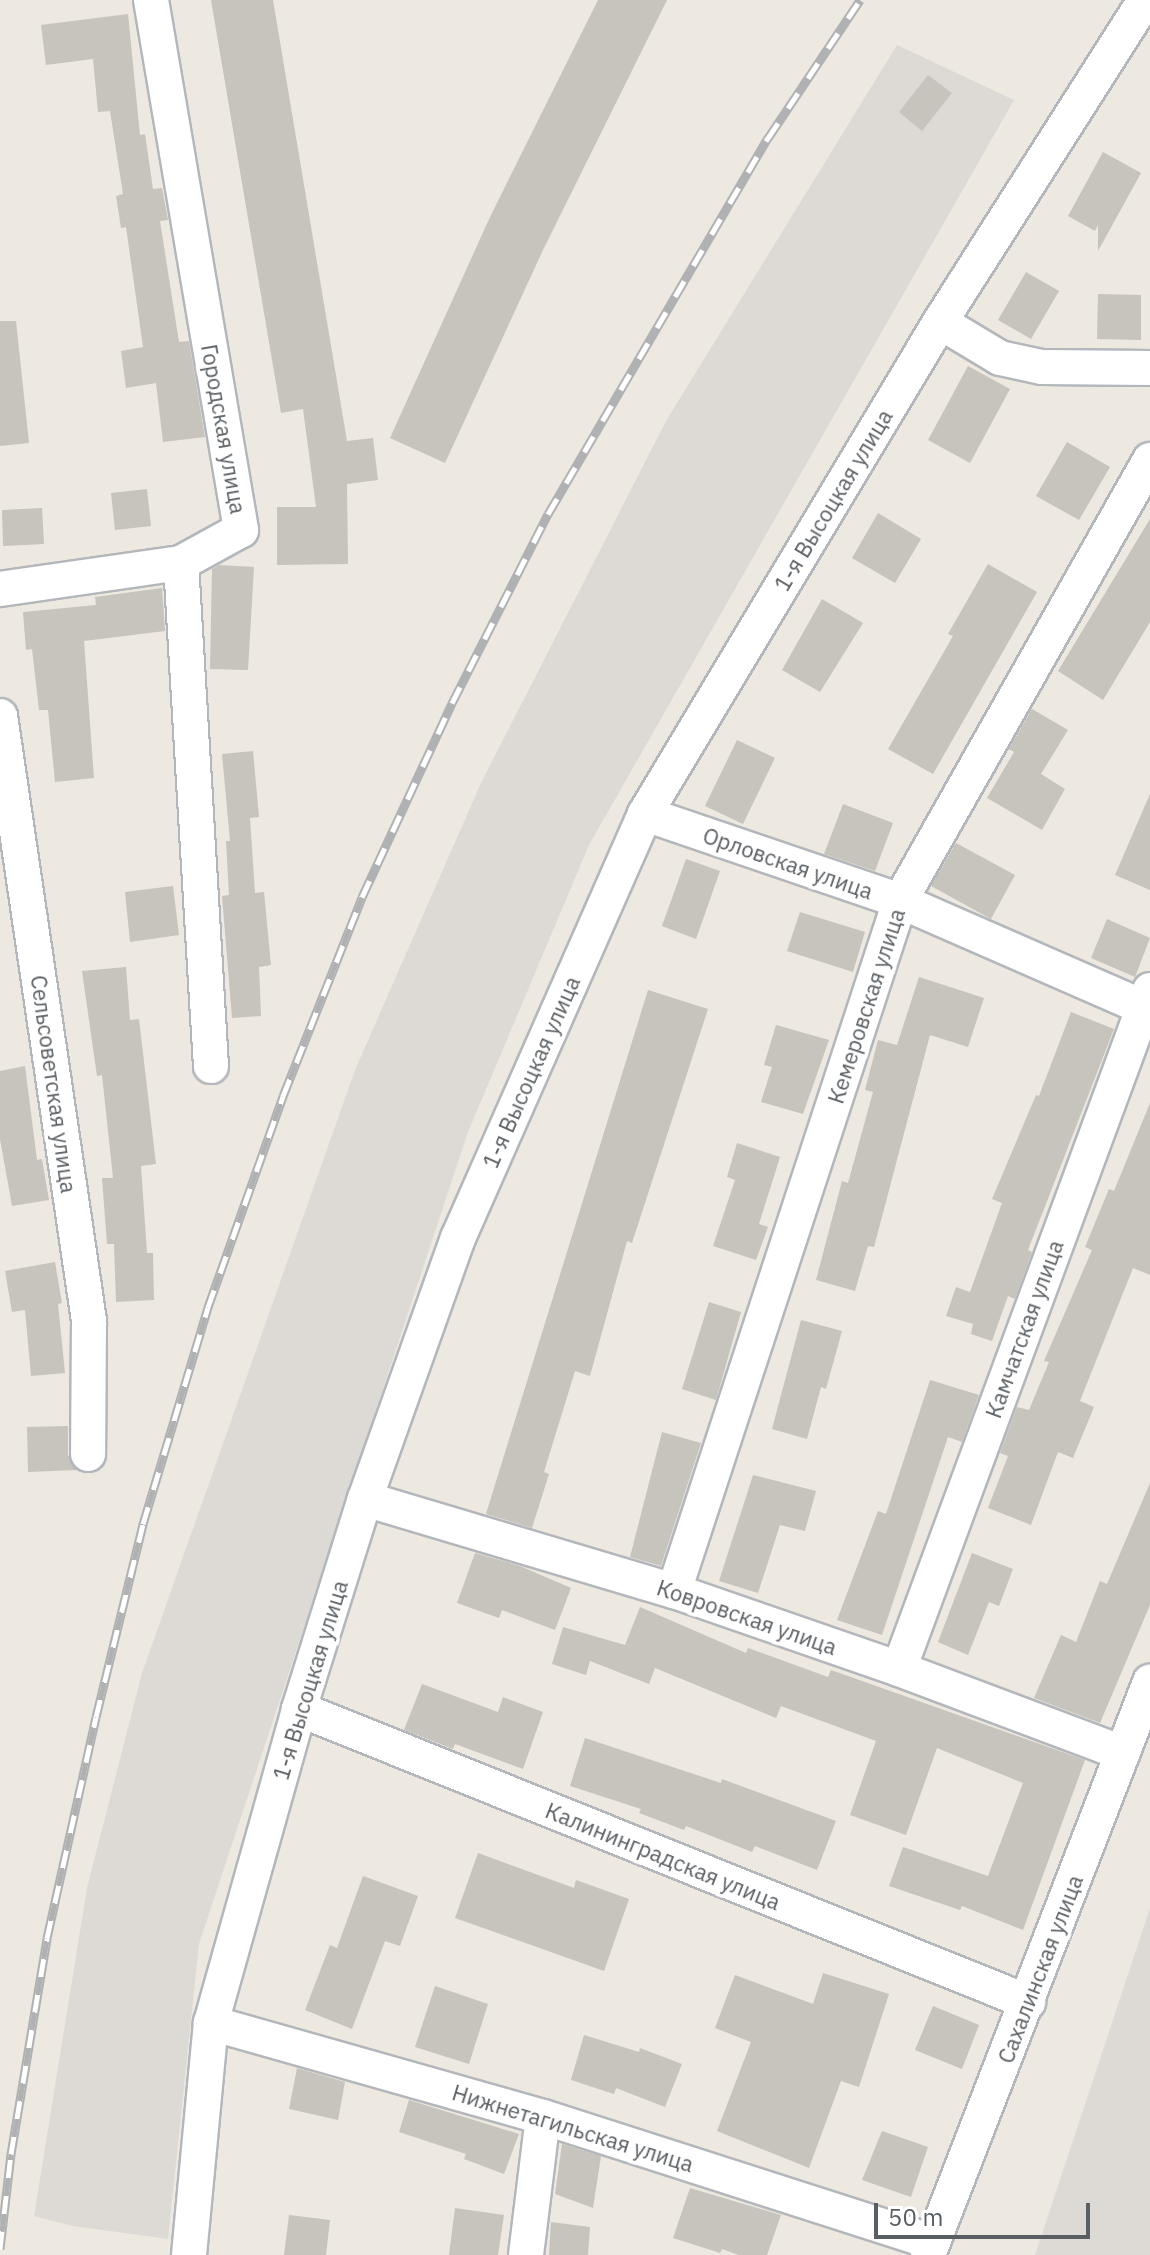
<!DOCTYPE html>
<html>
<head>
<meta charset="utf-8">
<style>
	body { margin:0 }
	#map { position:relative; width:1150px; height:2255px; overflow:hidden; background:#ede8e0; font-family:"IBM Plex Sans",sans-serif }
	div>[style] { position:absolute }
	[style*='--x'] { left:calc(var(--x)*1px); top:calc(var(--y)*1px); width:calc(var(--w)*1px); rotate:calc(var(--a)*1deg) }
	.industrial>* { inset:0; background:#dddad5 }
	.building>* { inset:0; background:#c7c3bd }
	.roads { filter:drop-shadow(2px 0 #b3b7bb) drop-shadow(-2px 0 #b3b7bb) drop-shadow(0 2px #b3b7bb) drop-shadow(0 -2px #b3b7bb) }
	.minor>* { height:34px; margin:-17px; padding:0 17px; transform-origin:17px; border-radius:17px; background:#fff }
	.rail>* { height:9px; margin-top:-4.5px; transform-origin:0; background:repeating-linear-gradient(90deg,#fff 0 18px,#b0b1b2 0 36px); box-sizing:border-box; border-block:2px solid #b0b1b2 }
	span { translate:-50% -50%; white-space:nowrap; text-align:center; line-height:1.15; -webkit-text-stroke:7px #fff; paint-order:stroke }
	.street-label { font-size:22px; color:#595e62 }
	.scale { position:absolute; left:874px; top:2203px; width:216px; height:36px; box-sizing:border-box; border:4px solid #595e62; border-top:0; padding-left:10px; font-size:24px; line-height:28px; white-space:nowrap; color:#595e62; -webkit-text-stroke:6px #fff; paint-order:stroke }
</style>
</head>
<body>
<div id="map">
	<div class="industrial">
		<div style="clip-path:polygon(897px 45px,1014px 100px,589px 845px,468px 1132px,199px 1944px,168px 2239px,73px 2226px,34px 2216px,87px 1888px,142px 1673px,355px 1070px,481px 783px,666px 421px)"></div>
		<div style="clip-path:polygon(1150px 1908px,1150px 2255px,1035px 2255px)"></div>
	</div>
	<div class="building">
		<div style="clip-path:polygon(211px 0,273px 0,347px 441px,373px 438px,378px 480px,347px 484px,348px 564px,277px 565px,277px 507px,316px 507px,303px 409px,281px 413px)"></div>
		<div style="clip-path:polygon(598px 0,667px 0,543px 250px,445px 463px,390px 438px,490px 217px)"></div>
		<div style="clip-path:polygon(128px 14px,140px 135px,145px 134px,153px 189px,162px 188px,168px 220px,160px 221px,179px 342px,189px 341px,205px 437px,163px 442px,156px 383px,126px 388px,121px 351px,143px 347px,126px 227px,121px 228px,116px 196px,123px 194px,110px 111px,98px 112px,93px 59px,46px 65px,41px 25px)"></div>
		<div style="clip-path:polygon(928px 75px,952px 93px,922px 131px,899px 112px)"></div>
		<div style="clip-path:polygon(1103px 152px,1141px 173px,1098px 251px,1098px 225px,1095px 231px,1068px 216px)"></div>
		<div style="clip-path:polygon(1026px 272px,1059px 291px,1031px 339px,998px 320px)"></div>
		<div style="clip-path:polygon(1098px 294px,1141px 295px,1141px 340px,1097px 339px)"></div>
		<div style="clip-path:polygon(0 321px,16px 321px,29px 443px,0 446px)"></div>
		<div style="clip-path:polygon(968px 366px,1010px 389px,970px 463px,928px 440px)"></div>
		<div style="clip-path:polygon(1067px 442px,1110px 467px,1079px 520px,1036px 496px)"></div>
		<div style="clip-path:polygon(147px 489px,151px 526px,115px 530px,111px 493px)"></div>
		<div style="clip-path:polygon(42px 508px,44px 544px,3px 546px,2px 510px)"></div>
		<div style="clip-path:polygon(878px 513px,921px 539px,895px 583px,852px 558px)"></div>
		<div style="clip-path:polygon(1150px 519px,1150px 622px,1103px 700px,1058px 671px)"></div>
		<div style="clip-path:polygon(988px 564px,1037px 592px,933px 774px,888px 749px,953px 636px,948px 634px)"></div>
		<div style="clip-path:polygon(219px 565px,254px 567px,248px 670px,210px 669px,212px 569px)"></div>
		<div style="clip-path:polygon(162px 588px,165px 631px,84px 641px,94px 778px,55px 782px,48px 710px,39px 710px,32px 649px,26px 650px,23px 612px,96px 605px,95px 597px)"></div>
		<div style="clip-path:polygon(822px 599px,863px 623px,820px 692px,782px 670px)"></div>
		<div style="clip-path:polygon(1032px 709px,1068px 730px,1041px 774px,1065px 789px,1042px 830px,987px 798px,1014px 752px,1009px 749px)"></div>
		<div style="clip-path:polygon(737px 740px,775px 758px,743px 824px,705px 806px)"></div>
		<div style="clip-path:polygon(253px 751px,259px 817px,250px 818px,255px 893px,264px 892px,271px 965px,259px 967px,261px 1016px,232px 1018px,222px 896px,229px 895px,226px 841px,230px 841px,222px 754px)"></div>
		<div style="clip-path:polygon(1150px 794px,1150px 890px,1115px 875px)"></div>
		<div style="clip-path:polygon(843px 804px,893px 823px,875px 871px,824px 854px)"></div>
		<div style="clip-path:polygon(956px 843px,1015px 875px,991px 919px,931px 886px)"></div>
		<div style="clip-path:polygon(686px 859px,720px 871px,696px 939px,662px 926px)"></div>
		<div style="clip-path:polygon(173px 886px,179px 935px,130px 942px,125px 892px)"></div>
		<div style="clip-path:polygon(800px 912px,865px 932px,853px 972px,787px 951px)"></div>
		<div style="clip-path:polygon(1107px 919px,1150px 938px,1135px 977px,1091px 958px)"></div>
		<div style="clip-path:polygon(126px 967px,130px 1020px,139px 1019px,156px 1164px,141px 1166px,147px 1253px,153px 1253px,154px 1300px,116px 1302px,114px 1244px,107px 1244px,102px 1178px,113px 1178px,102px 1075px,97px 1076px,82px 971px)"></div>
		<div style="clip-path:polygon(919px 977px,984px 998px,968px 1047px,930px 1035px,874px 1247px,868px 1246px,855px 1291px,816px 1280px,842px 1181px,848px 1183px,873px 1092px,865px 1090px,878px 1040px,897px 1045px)"></div>
		<div style="clip-path:polygon(648px 990px,708px 1009px,632px 1243px,627px 1241px,590px 1376px,575px 1371px,544px 1472px,549px 1474px,532px 1528px,486px 1514px)"></div>
		<div style="clip-path:polygon(1071px 1012px,1114px 1029px,1028px 1250px,1032px 1252px,1015px 1299px,1008px 1296px,992px 1341px,971px 1334px,973px 1324px,946px 1316px,956px 1287px,970px 1292px,1002px 1203px,992px 1199px,1036px 1095px,1039px 1096px)"></div>
		<div style="clip-path:polygon(776px 1025px,829px 1040px,803px 1114px,761px 1102px,772px 1067px,764px 1065px)"></div>
		<div style="clip-path:polygon(25px 1066px,37px 1160px,42px 1159px,49px 1200px,12px 1206px,0 1139px,0 1071px)"></div>
		<div style="clip-path:polygon(1150px 1103px,1150px 1275px,1133px 1268px,1080px 1401px,1094px 1407px,1073px 1458px,1058px 1452px,1031px 1525px,988px 1508px,1008px 1456px,1000px 1453px,1017px 1407px,1029px 1410px,1049px 1362px,1044px 1361px,1092px 1250px,1085px 1247px,1109px 1189px,1114px 1191px)"></div>
		<div style="clip-path:polygon(737px 1143px,780px 1157px,759px 1224px,768px 1227px,756px 1260px,713px 1246px,735px 1180px,727px 1177px)"></div>
		<div style="clip-path:polygon(55px 1262px,62px 1303px,58px 1304px,65px 1373px,31px 1376px,25px 1310px,12px 1312px,5px 1271px)"></div>
		<div style="clip-path:polygon(709px 1302px,741px 1312px,716px 1400px,682px 1389px)"></div>
		<div style="clip-path:polygon(801px 1320px,842px 1331px,826px 1389px,821px 1387px,807px 1439px,772px 1429px)"></div>
		<div style="clip-path:polygon(930px 1380px,979px 1395px,962px 1442px,948px 1437px,882px 1635px,837px 1620px,878px 1511px,886px 1514px)"></div>
		<div style="clip-path:polygon(68px 1426px,68px 1455px,77px 1470px,28px 1472px,27px 1427px)"></div>
		<div style="clip-path:polygon(662px 1432px,701px 1443px,661px 1566px,630px 1557px)"></div>
		<div style="clip-path:polygon(753px 1475px,816px 1491px,805px 1531px,780px 1525px,758px 1593px,719px 1581px)"></div>
		<div style="clip-path:polygon(1150px 1483px,1150px 1605px,1100px 1723px,1034px 1698px,1061px 1635px,1076px 1642px,1100px 1581px,1107px 1584px)"></div>
		<div style="clip-path:polygon(475px 1553px,520px 1566px,571px 1588px,555px 1630px,502px 1610px,499px 1618px,457px 1603px)"></div>
		<div style="clip-path:polygon(972px 1553px,1013px 1569px,999px 1606px,989px 1602px,968px 1655px,938px 1642px)"></div>
		<div style="clip-path:polygon(640px 1607px,746px 1653px,748px 1648px,828px 1677px,831px 1670px,1085px 1760px,1023px 1930px,962px 1906px,960px 1910px,889px 1886px,903px 1847px,988px 1876px,1023px 1783px,937px 1748px,906px 1835px,850px 1815px,876px 1741px,781px 1706px,776px 1718px,655px 1668px,649px 1684px,590px 1661px,586px 1675px,552px 1664px,563px 1627px,625px 1645px)"></div>
		<div style="clip-path:polygon(422px 1684px,498px 1712px,503px 1697px,543px 1712px,523px 1769px,455px 1744px,453px 1749px,404px 1730px)"></div>
		<div style="clip-path:polygon(585px 1738px,721px 1783px,722px 1779px,836px 1821px,817px 1870px,755px 1846px,752px 1852px,686px 1826px,684px 1830px,639px 1813px,641px 1809px,570px 1786px)"></div>
		<div style="clip-path:polygon(478px 1853px,574px 1888px,576px 1880px,629px 1899px,604px 1971px,455px 1918px)"></div>
		<div style="clip-path:polygon(363px 1876px,418px 1896px,400px 1946px,385px 1941px,352px 2029px,305px 2010px,330px 1945px,337px 1948px)"></div>
		<div style="clip-path:polygon(823px 1973px,889px 1994px,859px 2087px,841px 2081px,809px 2168px,717px 2131px,751px 2042px,715px 2028px,735px 1975px,813px 2004px)"></div>
		<div style="clip-path:polygon(435px 1986px,488px 2004px,469px 2064px,415px 2047px)"></div>
		<div style="clip-path:polygon(933px 2006px,979px 2025px,962px 2069px,915px 2050px)"></div>
		<div style="clip-path:polygon(584px 2035px,639px 2052px,640px 2048px,682px 2064px,665px 2107px,616px 2088px,614px 2094px,571px 2080px)"></div>
		<div style="clip-path:polygon(297px 2068px,345px 2082px,338px 2120px,289px 2109px)"></div>
		<div style="clip-path:polygon(409px 2100px,519px 2134px,504px 2174px,464px 2159px,466px 2154px,399px 2132px)"></div>
		<div style="clip-path:polygon(882px 2131px,928px 2147px,911px 2197px,862px 2180px)"></div>
		<div style="clip-path:polygon(562px 2144px,601px 2156px,593px 2208px,555px 2194px)"></div>
		<div style="clip-path:polygon(690px 2188px,781px 2215px,767px 2255px,739px 2255px,722px 2249px,720px 2253px,673px 2238px)"></div>
		<div style="clip-path:polygon(455px 2208px,504px 2215px,498px 2255px,449px 2255px)"></div>
		<div style="clip-path:polygon(289px 2215px,330px 2220px,326px 2255px,284px 2255px)"></div>
		<div style="clip-path:polygon(551px 2222px,590px 2227px,588px 2255px,549px 2255px)"></div>
	</div>
	<div class="roads">
		<div class="minor">
			<div style="--x:151;--y:0;--w:538;--a:80.36"></div>
			<div style="--x:241;--y:530;--w:68;--a:151.2"></div>
			<div style="--x:181;--y:563;--w:504;--a:86.59"></div>
			<div style="--x:940;--y:322;--w:70;--a:31"></div>
			<div style="--x:1000;--y:358;--w:43;--a:12.1"></div>
			<div style="--x:1042;--y:367;--w:108;--a:0.5"></div>
			<div style="--x:0;--y:589;--w:183;--a:-8.2"></div>
			<div style="--x:0;--y:716;--w:612;--a:81.63"></div>
			<div style="--x:89;--y:1321;--w:133;--a:90.4"></div>
			<div style="--x:645;--y:814;--w:269;--a:18.8"></div>
			<div style="--x:900;--y:901;--w:273;--a:23.6"></div>
			<div style="--x:365;--y:1499;--w:322;--a:16.6"></div>
			<div style="--x:674;--y:1591;--w:238;--a:19.1"></div>
			<div style="--x:899;--y:1669;--w:239;--a:20.6"></div>
			<div style="--x:674;--y:1591;--w:726;--a:-71.86"></div>
			<div style="--x:900;--y:901;--w:507;--a:-60.45"></div>
			<div style="--x:899;--y:1669;--w:724;--a:-69.71"></div>
			<div style="--x:299;--y:1709;--w:786;--a:21.9"></div>
			<div style="--x:211;--y:2023;--w:345;--a:15.8"></div>
			<div style="--x:543;--y:2117;--w:409;--a:17.8"></div>
			<div style="--x:189;--y:2255;--w:233;--a:-84.6"></div>
			<div style="--x:211;--y:2023;--w:326;--a:-74.3"></div>
			<div style="--x:299;--y:1709;--w:220;--a:-72.6"></div>
			<div style="--x:365;--y:1499;--w:277;--a:-70.4"></div>
			<div style="--x:458;--y:1238;--w:463;--a:-66.2"></div>
			<div style="--x:645;--y:814;--w:574;--a:-59.05"></div>
			<div style="--x:940;--y:322;--w:382;--a:-57.5"></div>
			<div style="--x:526;--y:2255;--w:139;--a:-83"></div>
			<div style="--x:928;--y:2255;--w:615;--a:-68.82"></div>
		</div>
	</div>
	<div class="rail">
		<div style="--x:0;--y:2249;--w:96;--a:-83.4"></div>
		<div style="--x:11;--y:2154;--w:219;--a:-80.5"></div>
		<div style="--x:47;--y:1938;--w:226;--a:-77.5"></div>
		<div style="--x:96;--y:1717;--w:199;--a:-76.3"></div>
		<div style="--x:143;--y:1524;--w:227;--a:-73.3"></div>
		<div style="--x:208;--y:1307;--w:224;--a:-70.4"></div>
		<div style="--x:283;--y:1096;--w:214;--a:-68.3"></div>
		<div style="--x:362;--y:897;--w:214;--a:-65.1"></div>
		<div style="--x:452;--y:703;--w:212;--a:-63.1"></div>
		<div style="--x:548;--y:514;--w:436;--a:-59.7"></div>
		<div style="--x:768;--y:138;--w:166;--a:-56.3"></div>
	</div>
	<div class="street-label">
		<span style="left:224px;top:429px;rotate:80deg">Городская улица</span>
		<span style="left:833px;top:500px;rotate:-59deg">1-я Высоцкая улица</span>
		<span style="left:788px;top:863px;rotate:19deg">Орловская улица</span>
		<span style="left:866px;top:1006px;rotate:-72deg">Кемеровская улица</span>
		<span style="left:531px;top:1072px;rotate:-66deg">1-я Высоцкая улица</span>
		<span style="left:54px;top:1084px;rotate:82deg">Сельсоветская улица</span>
		<span style="left:1024px;top:1329px;rotate:-70deg">Камчатская улица</span>
		<span style="left:747px;top:1617px;rotate:19deg">Ковровская улица</span>
		<span style="left:310px;top:1680px;rotate:-73deg">1-я Высоцкая улица</span>
		<span style="left:663px;top:1856px;rotate:22deg">Калининградская улица</span>
		<span style="left:1040px;top:1969px;rotate:-69deg">Сахалинская улица</span>
		<span style="left:573px;top:2128px;rotate:17deg">Нижнетагильская улица</span>
	</div>
	<div class="scale">50 m</div>
</div>
</body>
</html>
